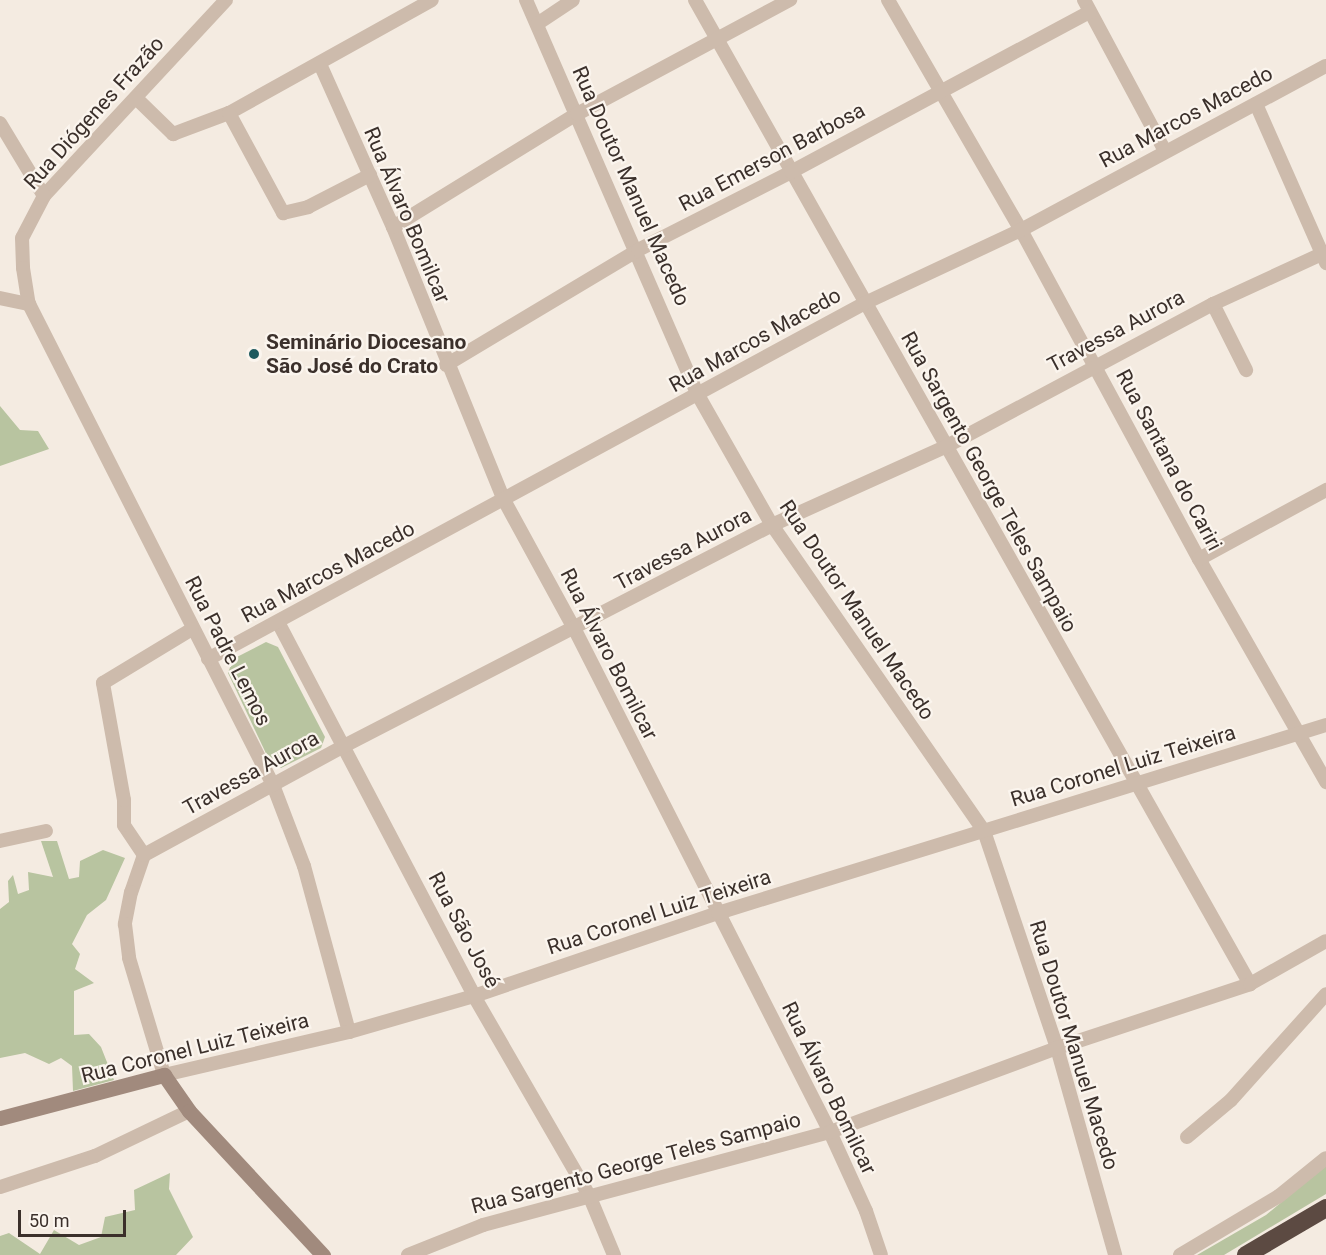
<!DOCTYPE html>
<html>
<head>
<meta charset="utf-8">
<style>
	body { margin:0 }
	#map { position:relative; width:1326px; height:1255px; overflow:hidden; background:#f4ebe1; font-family:Roboto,sans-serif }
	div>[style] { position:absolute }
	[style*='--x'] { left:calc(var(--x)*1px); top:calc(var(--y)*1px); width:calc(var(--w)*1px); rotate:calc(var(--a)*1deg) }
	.green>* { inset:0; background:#b8c4a0 }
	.street>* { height:14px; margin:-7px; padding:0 7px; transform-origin:7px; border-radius:7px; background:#cdbbac }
	.secondary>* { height:15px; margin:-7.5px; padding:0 7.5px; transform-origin:7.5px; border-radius:7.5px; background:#a18a7d }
	.highway>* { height:18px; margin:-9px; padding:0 9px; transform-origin:9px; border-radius:9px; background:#5c4a42 }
	.dots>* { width:16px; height:16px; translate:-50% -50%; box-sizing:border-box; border:3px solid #fbf5ee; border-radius:50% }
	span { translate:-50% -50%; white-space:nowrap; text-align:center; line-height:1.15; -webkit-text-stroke:4.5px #fbf5ee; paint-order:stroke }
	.street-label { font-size:21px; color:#3b302b }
	.poi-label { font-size:21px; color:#3b302b; font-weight:700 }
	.left { translate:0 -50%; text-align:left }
	.scale { position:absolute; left:18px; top:1210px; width:108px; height:27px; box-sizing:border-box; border:3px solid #3b302b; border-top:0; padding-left:8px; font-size:18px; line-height:21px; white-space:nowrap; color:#3b302b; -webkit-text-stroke:4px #fbf5ee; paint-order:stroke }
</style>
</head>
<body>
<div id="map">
	<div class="green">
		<div style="clip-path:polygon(0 406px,20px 430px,38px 431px,49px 449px,0 466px)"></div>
		<div style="clip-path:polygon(266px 642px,278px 647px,325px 737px,321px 748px,281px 768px,271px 764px,228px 673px,233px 659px)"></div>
		<div style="clip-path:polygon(41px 841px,57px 841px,69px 879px,79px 877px,80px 861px,103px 850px,125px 858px,106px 900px,87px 915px,72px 944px,80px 954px,75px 969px,94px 983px,74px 991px,74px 1035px,89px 1034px,101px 1047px,114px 1080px,73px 1091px,72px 1066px,61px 1058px,49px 1064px,25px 1053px,0 1058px,0 909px,9px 902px,8px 881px,13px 875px,18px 894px,29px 890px,28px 872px,53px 877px)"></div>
		<div style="clip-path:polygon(1326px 1165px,1326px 1194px,1224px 1255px,1197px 1255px,1266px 1215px)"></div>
		<div style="clip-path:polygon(170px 1173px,169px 1189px,193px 1237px,176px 1255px,0 1255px,0 1236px,9px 1233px,40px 1254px,54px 1230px,79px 1245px,101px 1237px,105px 1217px,135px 1210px,134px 1190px)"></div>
	</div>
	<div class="street">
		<div style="--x:226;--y:0;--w:267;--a:132.9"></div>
		<div style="--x:44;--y:196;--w:47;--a:117.6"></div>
		<div style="--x:22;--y:238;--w:30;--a:88"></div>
		<div style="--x:23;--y:268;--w:36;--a:81"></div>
		<div style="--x:29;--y:304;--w:539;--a:63.1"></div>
		<div style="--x:273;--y:785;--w:87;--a:69.1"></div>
		<div style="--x:304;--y:866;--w:172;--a:74.8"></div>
		<div style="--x:526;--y:0;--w:431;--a:66.5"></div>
		<div style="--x:698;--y:395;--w:150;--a:60.4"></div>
		<div style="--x:772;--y:525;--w:372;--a:55.3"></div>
		<div style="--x:984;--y:831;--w:229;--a:71.4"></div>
		<div style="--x:1057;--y:1048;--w:215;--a:74.3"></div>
		<div style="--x:695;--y:0;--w:1130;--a:60.58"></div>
		<div style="--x:888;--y:0;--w:266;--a:60"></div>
		<div style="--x:1021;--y:230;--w:374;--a:61.6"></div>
		<div style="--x:1199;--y:559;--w:257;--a:60.3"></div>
		<div style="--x:1084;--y:0;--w:171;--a:61.8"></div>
		<div style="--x:537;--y:24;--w:43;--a:-33.7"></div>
		<div style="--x:320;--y:64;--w:179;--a:65.9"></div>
		<div style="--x:393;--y:227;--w:295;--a:67.9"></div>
		<div style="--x:504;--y:500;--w:148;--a:61.4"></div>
		<div style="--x:575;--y:630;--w:563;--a:63.07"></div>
		<div style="--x:830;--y:1132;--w:87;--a:65.5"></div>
		<div style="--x:866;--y:1211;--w:46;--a:71.2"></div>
		<div style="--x:136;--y:98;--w:52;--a:44.2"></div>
		<div style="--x:173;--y:134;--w:60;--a:-20.6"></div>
		<div style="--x:229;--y:113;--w:232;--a:-29.1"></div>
		<div style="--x:1256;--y:104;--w:174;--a:66.2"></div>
		<div style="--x:229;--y:113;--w:114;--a:61.6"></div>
		<div style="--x:283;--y:213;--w:26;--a:-13"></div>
		<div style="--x:308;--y:207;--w:70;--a:-27.3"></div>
		<div style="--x:0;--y:123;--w:85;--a:58.9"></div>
		<div style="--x:393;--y:227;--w:216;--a:-31.6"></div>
		<div style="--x:577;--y:114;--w:242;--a:-28.2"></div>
		<div style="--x:0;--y:298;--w:30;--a:12"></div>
		<div style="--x:1213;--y:304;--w:74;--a:63.4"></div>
		<div style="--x:446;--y:365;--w:224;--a:-30.9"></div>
		<div style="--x:638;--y:250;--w:172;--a:-27"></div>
		<div style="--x:791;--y:172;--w:339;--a:-28.2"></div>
		<div style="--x:1199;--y:559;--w:145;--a:-28.5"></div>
		<div style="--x:279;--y:624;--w:420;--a:62.3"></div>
		<div style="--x:474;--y:996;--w:230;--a:60"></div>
		<div style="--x:589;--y:1195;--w:65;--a:67.4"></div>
		<div style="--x:208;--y:659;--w:747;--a:-28.45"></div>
		<div style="--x:865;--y:303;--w:172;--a:-25.1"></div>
		<div style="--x:1021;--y:230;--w:346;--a:-28.3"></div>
		<div style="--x:0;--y:841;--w:47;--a:-12.3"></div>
		<div style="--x:144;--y:855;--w:39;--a:109"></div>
		<div style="--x:131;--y:892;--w:33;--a:101"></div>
		<div style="--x:125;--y:924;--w:34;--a:83"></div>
		<div style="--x:129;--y:958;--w:122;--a:73.3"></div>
		<div style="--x:164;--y:1075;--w:190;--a:-13.1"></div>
		<div style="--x:349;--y:1032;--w:130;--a:-16.1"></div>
		<div style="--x:474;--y:996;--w:258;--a:-18.8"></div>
		<div style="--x:718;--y:913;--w:636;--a:-17.18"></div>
		<div style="--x:144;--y:855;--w:228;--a:-28.6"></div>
		<div style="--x:344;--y:746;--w:482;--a:-27.3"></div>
		<div style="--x:772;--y:525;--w:190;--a:-24.3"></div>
		<div style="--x:945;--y:447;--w:304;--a:-28.1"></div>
		<div style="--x:1213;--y:304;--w:124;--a:-24.7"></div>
		<div style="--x:144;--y:855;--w:36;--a:-124"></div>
		<div style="--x:124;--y:825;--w:25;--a:-90"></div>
		<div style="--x:124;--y:800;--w:119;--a:-100.2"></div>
		<div style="--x:103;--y:683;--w:104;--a:-31.2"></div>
		<div style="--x:1187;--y:1137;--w:57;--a:-40.1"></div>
		<div style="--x:1231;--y:1100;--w:142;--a:-48.1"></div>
		<div style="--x:0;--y:1187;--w:100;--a:-18.1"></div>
		<div style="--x:95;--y:1156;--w:104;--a:-25.6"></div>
		<div style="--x:408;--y:1255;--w:81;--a:-21.8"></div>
		<div style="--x:483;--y:1225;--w:359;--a:-15"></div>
		<div style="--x:830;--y:1132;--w:242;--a:-20.3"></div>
		<div style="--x:1057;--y:1048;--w:203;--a:-18.3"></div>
		<div style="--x:1250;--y:984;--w:87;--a:-29.5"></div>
		<div style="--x:1180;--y:1255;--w:115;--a:-30.8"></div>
		<div style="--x:1279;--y:1196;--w:60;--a:-39"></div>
	</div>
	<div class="secondary">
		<div style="--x:0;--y:1118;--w:170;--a:-14.7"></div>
		<div style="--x:164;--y:1075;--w:44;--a:55.2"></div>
		<div style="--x:189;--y:1111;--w:197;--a:47.1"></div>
	</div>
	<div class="highway">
		<div style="--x:1246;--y:1255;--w:93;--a:-30.4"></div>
	</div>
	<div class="dots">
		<div style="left:254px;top:354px;background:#1f5a5e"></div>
	</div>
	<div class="street-label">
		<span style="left:94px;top:113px;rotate:-48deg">Rua Diógenes Frazão</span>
		<span style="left:1186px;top:117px;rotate:-28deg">Rua Marcos Macedo</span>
		<span style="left:772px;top:157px;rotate:-28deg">Rua Emerson Barbosa</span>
		<span style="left:631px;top:186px;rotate:66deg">Rua Doutor Manuel Macedo</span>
		<span style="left:407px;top:215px;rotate:67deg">Rua Álvaro Bomilcar</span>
		<span style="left:1116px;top:331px;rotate:-28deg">Travessa Aurora</span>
		<span style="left:755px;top:340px;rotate:-29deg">Rua Marcos Macedo</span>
		<span style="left:1169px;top:460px;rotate:62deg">Rua Santana do Cariri</span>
		<span style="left:989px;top:482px;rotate:61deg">Rua Sargento George Teles Sampaio</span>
		<span style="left:683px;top:549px;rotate:-28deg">Travessa Aurora</span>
		<span style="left:328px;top:572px;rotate:-28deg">Rua Marcos Macedo</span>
		<span style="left:857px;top:610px;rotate:56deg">Rua Doutor Manuel Macedo</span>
		<span style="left:228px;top:651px;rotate:63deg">Rua Padre Lemos</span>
		<span style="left:609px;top:654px;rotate:63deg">Rua Álvaro Bomilcar</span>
		<span style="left:1123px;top:766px;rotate:-17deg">Rua Coronel Luiz Teixeira</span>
		<span style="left:251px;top:773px;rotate:-29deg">Travessa Aurora</span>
		<span style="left:659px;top:912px;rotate:-18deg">Rua Coronel Luiz Teixeira</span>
		<span style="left:464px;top:930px;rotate:62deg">Rua São José</span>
		<span style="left:1074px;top:1045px;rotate:73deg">Rua Doutor Manuel Macedo</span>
		<span style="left:195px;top:1048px;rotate:-14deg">Rua Coronel Luiz Teixeira</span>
		<span style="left:829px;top:1088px;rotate:64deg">Rua Álvaro Bomilcar</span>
		<span style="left:636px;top:1163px;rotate:-15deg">Rua Sargento George Teles Sampaio</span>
	</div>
	<div class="poi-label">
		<span class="left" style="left:266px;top:354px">Seminário Diocesano<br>São José do Crato</span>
	</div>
	<div class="scale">50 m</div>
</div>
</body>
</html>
